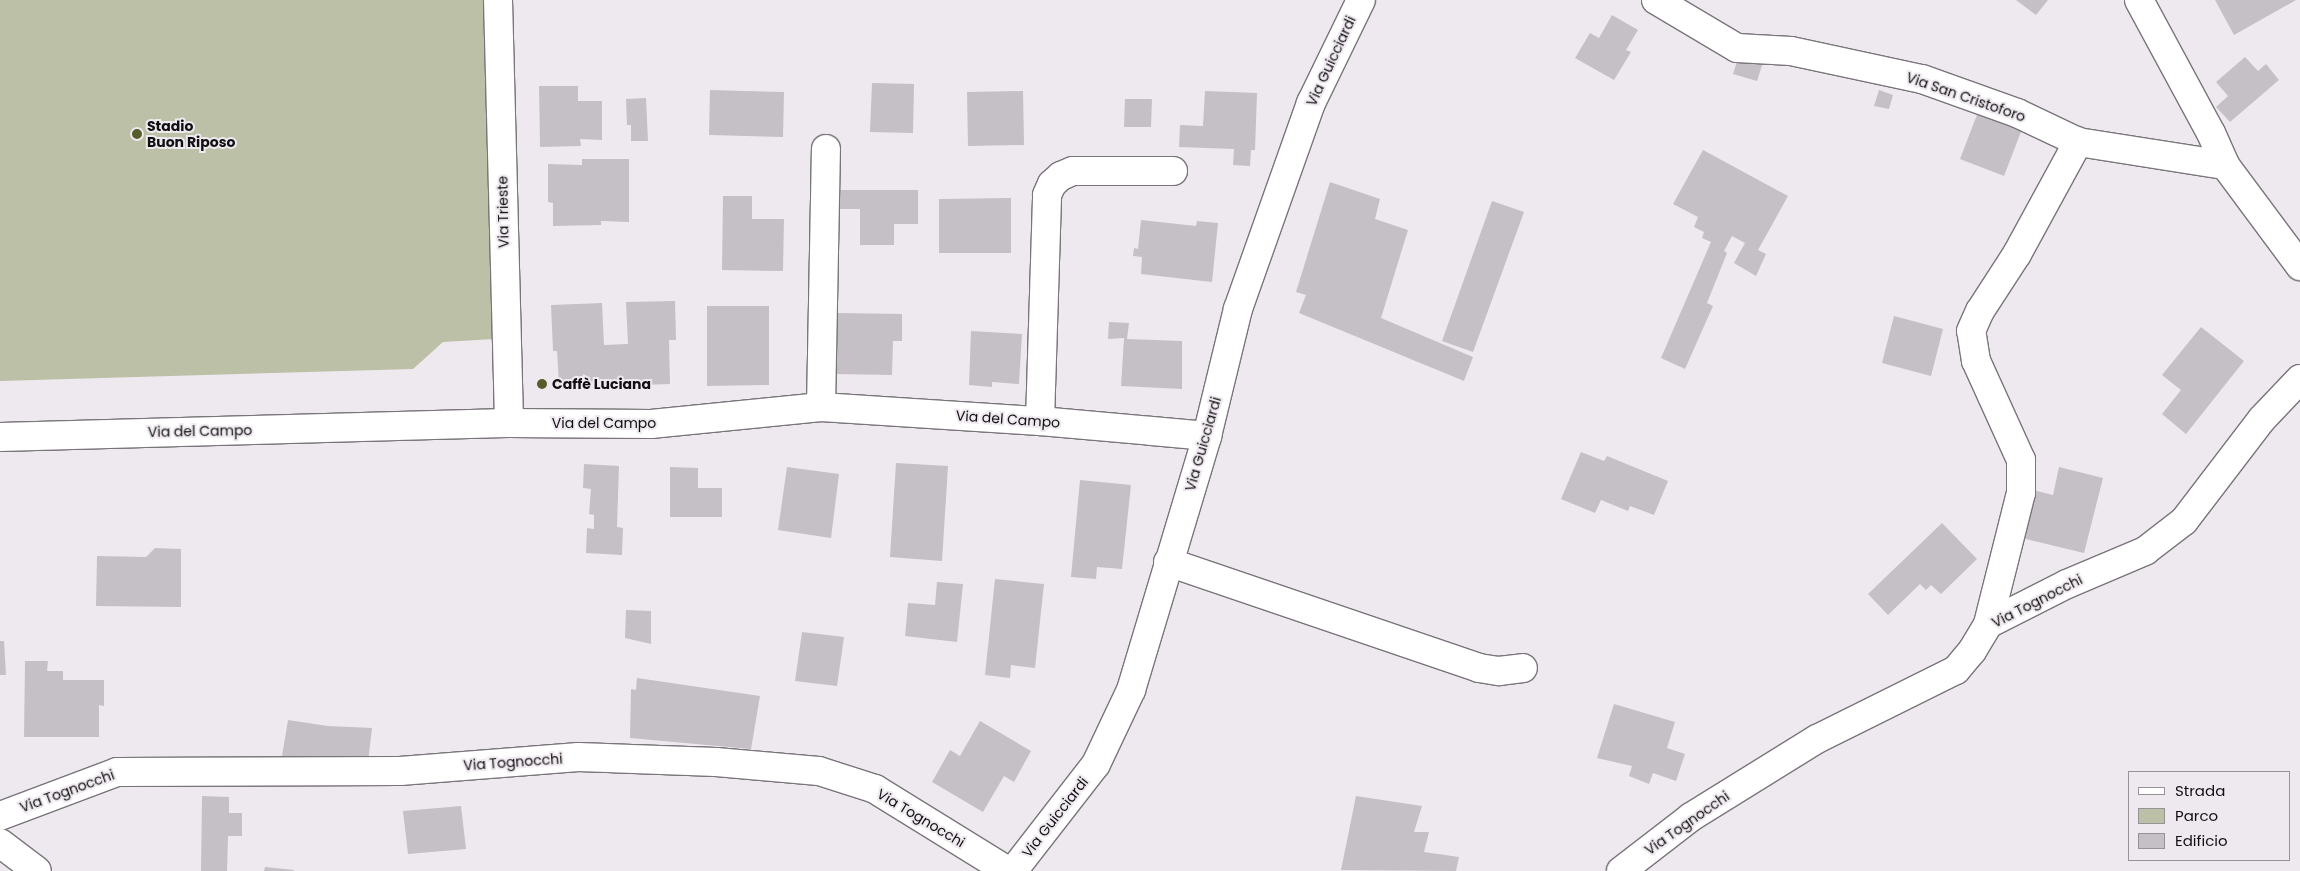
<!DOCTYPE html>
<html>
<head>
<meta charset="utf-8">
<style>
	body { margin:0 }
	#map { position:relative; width:2300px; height:871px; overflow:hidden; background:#eee9ef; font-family:Poppins,sans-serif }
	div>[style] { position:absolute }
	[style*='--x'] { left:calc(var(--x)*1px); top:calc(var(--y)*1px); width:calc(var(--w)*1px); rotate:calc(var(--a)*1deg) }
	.green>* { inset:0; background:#bcc0a6 }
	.building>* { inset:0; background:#c4c0c6 }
	.roads { filter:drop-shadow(1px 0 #79757a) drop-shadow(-1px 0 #79757a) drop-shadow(0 1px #79757a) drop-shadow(0 -1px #79757a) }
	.minor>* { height:28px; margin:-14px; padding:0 14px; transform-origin:14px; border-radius:14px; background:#fff }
	.dots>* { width:14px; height:14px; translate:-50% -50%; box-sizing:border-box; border:2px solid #eee9ef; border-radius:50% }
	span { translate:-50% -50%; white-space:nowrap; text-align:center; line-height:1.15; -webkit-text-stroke:4px #eee9ef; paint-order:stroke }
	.street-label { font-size:14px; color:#110f11 }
	.poi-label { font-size:14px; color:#110f11; font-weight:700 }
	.left { translate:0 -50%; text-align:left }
	.legend { position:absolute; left:2128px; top:771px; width:162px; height:90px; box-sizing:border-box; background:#eee9ef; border:1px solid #969296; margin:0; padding:6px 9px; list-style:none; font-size:15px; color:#110f11 }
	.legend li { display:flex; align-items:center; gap:10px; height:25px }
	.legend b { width:25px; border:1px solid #969296 }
</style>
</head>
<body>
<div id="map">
	<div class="green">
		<div style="clip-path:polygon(0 0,483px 0,494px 339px,443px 342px,413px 369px,0 381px)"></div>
	</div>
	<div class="building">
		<div style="clip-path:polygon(2016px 0,2048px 0,2036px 15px)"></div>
		<div style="clip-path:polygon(2215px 0,2296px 0,2234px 35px)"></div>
		<div style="clip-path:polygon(1612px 15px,1638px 30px,1626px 50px,1631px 52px,1614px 80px,1575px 58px,1590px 33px,1599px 38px)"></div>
		<div style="clip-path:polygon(1741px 49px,1765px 56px,1757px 81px,1733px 74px)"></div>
		<div style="clip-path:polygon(2245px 57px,2258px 71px,2266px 64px,2279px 80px,2230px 122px,2216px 107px,2228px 96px,2216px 82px)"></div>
		<div style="clip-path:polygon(872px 83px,914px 84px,913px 133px,870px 132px)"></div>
		<div style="clip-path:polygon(539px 86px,578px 86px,578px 101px,602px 101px,602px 140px,580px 139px,581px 146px,540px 147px)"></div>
		<div style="clip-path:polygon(710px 90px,784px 92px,783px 137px,709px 135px)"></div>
		<div style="clip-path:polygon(1879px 90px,1893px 95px,1889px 109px,1874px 106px)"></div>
		<div style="clip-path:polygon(1023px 91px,1024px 145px,968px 146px,967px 92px)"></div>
		<div style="clip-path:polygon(1205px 91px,1257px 93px,1255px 150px,1251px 150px,1250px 166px,1233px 165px,1234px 149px,1179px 147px,1180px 125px,1203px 126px)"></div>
		<div style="clip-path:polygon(646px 98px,648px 141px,631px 141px,631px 125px,627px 125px,626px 99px)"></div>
		<div style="clip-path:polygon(1125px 99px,1152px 99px,1151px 127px,1124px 127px)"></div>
		<div style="clip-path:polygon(1980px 107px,2024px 124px,2004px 176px,1960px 159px)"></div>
		<div style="clip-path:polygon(1703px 150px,1788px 196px,1758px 250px,1766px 254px,1756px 276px,1734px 263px,1745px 243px,1732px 236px,1724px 251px,1727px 253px,1707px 303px,1713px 306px,1685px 369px,1661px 358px,1711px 242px,1702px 238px,1704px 232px,1694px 227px,1698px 217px,1673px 204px)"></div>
		<div style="clip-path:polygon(582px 159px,629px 159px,629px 222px,601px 221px,601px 225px,553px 226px,553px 203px,548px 202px,548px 164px,582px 165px)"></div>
		<div style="clip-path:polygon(1330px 182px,1380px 199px,1375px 219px,1408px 230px,1381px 318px,1473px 357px,1464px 381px,1299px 313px,1306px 295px,1296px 292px)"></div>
		<div style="clip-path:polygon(839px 190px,918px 190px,918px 224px,894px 224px,894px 245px,860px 245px,860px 209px,839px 209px)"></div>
		<div style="clip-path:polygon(723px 196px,752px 196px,752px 219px,784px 219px,783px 271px,722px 270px)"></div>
		<div style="clip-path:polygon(1011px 198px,1011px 253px,939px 253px,939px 199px)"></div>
		<div style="clip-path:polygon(1492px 201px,1524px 212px,1473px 352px,1442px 341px)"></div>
		<div style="clip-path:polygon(1141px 220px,1196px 226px,1197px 221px,1218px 223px,1212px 282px,1141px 274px,1142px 257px,1133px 256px,1134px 248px,1138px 249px)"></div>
		<div style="clip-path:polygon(675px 301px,676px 340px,669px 340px,670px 384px,609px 386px,609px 381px,559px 383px,557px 351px,553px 351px,551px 305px,602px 303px,604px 345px,628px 344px,626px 302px)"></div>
		<div style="clip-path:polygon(707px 306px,769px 306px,769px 385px,707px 386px)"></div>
		<div style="clip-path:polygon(837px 313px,902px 314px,902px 341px,893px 341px,892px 375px,836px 374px)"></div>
		<div style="clip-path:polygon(1894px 316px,1943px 329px,1931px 376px,1882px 363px)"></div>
		<div style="clip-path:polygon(1109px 322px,1129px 323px,1127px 339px,1182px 341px,1182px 389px,1121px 386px,1124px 338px,1108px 339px)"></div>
		<div style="clip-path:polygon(2201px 327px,2244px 361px,2186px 434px,2162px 414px,2181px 390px,2162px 375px)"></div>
		<div style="clip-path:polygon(971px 331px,1022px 334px,1019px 384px,992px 382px,992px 387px,969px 385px)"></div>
		<div style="clip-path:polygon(1581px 452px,1604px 461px,1607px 456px,1668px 481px,1654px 515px,1630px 506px,1628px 511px,1601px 500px,1595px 513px,1561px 499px)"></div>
		<div style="clip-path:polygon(896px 463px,948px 466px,942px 561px,890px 557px)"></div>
		<div style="clip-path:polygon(584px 464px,619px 466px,617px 527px,623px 528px,622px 555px,586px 553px,587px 528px,594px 529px,594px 515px,589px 514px,591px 489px,583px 488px)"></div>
		<div style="clip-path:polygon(670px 467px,698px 468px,698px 488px,722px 488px,722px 517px,670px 517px)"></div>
		<div style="clip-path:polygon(787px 467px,839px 474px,831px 538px,778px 530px)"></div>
		<div style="clip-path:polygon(2059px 467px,2103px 478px,2084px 553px,2022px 538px,2033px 490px,2053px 495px)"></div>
		<div style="clip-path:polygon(1080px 480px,1131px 485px,1122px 569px,1097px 567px,1096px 579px,1071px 577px)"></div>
		<div style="clip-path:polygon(1942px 523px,1977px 559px,1941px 594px,1931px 585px,1926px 590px,1920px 584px,1888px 615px,1868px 594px)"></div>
		<div style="clip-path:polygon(155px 548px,181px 549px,181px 607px,96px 606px,97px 556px,146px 557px)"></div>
		<div style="clip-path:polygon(995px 579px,1044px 584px,1035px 668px,1011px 665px,1010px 678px,985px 675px)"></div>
		<div style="clip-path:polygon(937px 582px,963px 584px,957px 642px,905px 636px,908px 603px,935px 605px)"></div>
		<div style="clip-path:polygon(626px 610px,651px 611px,651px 644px,625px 638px)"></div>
		<div style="clip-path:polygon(802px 632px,844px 637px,837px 686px,795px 681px)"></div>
		<div style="clip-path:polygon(0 641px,4px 641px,6px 675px,0 675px)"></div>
		<div style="clip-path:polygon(25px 661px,48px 661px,47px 671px,63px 671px,63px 680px,104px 680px,104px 706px,99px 705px,99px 737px,24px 737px)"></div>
		<div style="clip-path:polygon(637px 678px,760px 696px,751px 749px,630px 738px,631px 689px,636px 690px)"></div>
		<div style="clip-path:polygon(1614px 704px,1675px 722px,1667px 748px,1685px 754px,1676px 781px,1653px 773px,1649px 784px,1629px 776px,1632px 766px,1597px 758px)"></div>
		<div style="clip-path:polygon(288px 720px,328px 726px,372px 728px,368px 762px,282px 756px)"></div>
		<div style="clip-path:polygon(980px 721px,1031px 751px,1014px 782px,1004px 776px,983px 812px,932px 782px,950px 750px,960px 756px)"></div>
		<div style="clip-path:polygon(202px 796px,229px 797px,229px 813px,242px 813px,242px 836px,228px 836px,227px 871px,201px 871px)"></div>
		<div style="clip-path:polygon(1356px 796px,1422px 806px,1414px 832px,1429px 832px,1424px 852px,1459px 857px,1456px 871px,1341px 870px)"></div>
		<div style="clip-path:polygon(461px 806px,466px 849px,408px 854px,403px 811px)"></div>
		<div style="clip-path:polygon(265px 867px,294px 870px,294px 871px,264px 871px)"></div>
	</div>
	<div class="roads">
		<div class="minor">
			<div style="--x:498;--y:0;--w:423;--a:88.5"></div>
			<div style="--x:1656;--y:0;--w:94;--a:30.7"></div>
			<div style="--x:1737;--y:48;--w:54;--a:3.2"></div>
			<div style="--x:1791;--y:51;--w:134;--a:12.1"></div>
			<div style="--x:1922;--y:79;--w:101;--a:19.7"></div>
			<div style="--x:2017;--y:113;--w:68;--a:25.4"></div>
			<div style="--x:2078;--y:142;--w:149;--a:8.9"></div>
			<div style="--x:2139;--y:0;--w:151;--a:61.6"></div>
			<div style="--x:2211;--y:133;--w:35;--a:66"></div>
			<div style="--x:2225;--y:165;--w:126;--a:53.4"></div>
			<div style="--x:821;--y:407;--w:258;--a:-88.9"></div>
			<div style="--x:1040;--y:421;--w:226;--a:-88.2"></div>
			<div style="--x:1047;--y:195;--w:12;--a:-66"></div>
			<div style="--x:1052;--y:184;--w:12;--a:-42"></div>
			<div style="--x:1061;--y:176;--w:13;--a:-23"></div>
			<div style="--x:1073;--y:171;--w:100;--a:0"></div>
			<div style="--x:0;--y:437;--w:509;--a:-1.58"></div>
			<div style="--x:509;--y:423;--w:142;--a:0.4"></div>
			<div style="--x:651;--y:424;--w:171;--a:-5.7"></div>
			<div style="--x:821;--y:407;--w:219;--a:3.7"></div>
			<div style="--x:1040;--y:421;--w:168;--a:5.1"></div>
			<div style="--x:1168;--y:562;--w:329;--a:18.8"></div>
			<div style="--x:1479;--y:668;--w:20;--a:9"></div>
			<div style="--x:1499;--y:671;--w:24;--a:-7"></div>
			<div style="--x:1988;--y:624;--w:135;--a:-75.9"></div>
			<div style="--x:2021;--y:493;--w:33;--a:-90"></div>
			<div style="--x:2021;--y:460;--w:109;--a:-114.4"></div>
			<div style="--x:1976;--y:361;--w:30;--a:-99"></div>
			<div style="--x:1971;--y:331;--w:22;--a:-66"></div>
			<div style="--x:1980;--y:311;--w:68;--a:-57"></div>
			<div style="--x:2017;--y:254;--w:128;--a:-61.4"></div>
			<div style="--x:0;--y:816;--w:125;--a:-20.6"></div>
			<div style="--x:117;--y:772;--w:283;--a:-0.2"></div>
			<div style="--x:400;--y:771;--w:179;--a:-4.5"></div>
			<div style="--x:578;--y:757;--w:138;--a:2.1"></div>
			<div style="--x:716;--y:762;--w:103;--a:5"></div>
			<div style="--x:819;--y:771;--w:59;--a:17.8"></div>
			<div style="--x:875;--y:789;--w:156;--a:31.7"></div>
			<div style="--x:0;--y:843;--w:46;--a:37.1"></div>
			<div style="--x:1013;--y:871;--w:135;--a:-52.2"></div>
			<div style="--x:1096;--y:764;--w:82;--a:-64.7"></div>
			<div style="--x:1131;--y:690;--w:265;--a:-73.3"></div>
			<div style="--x:1207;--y:436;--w:131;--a:-76.3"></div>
			<div style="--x:1238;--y:309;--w:219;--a:-70.5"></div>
			<div style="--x:1311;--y:103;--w:114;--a:-64.1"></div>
			<div style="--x:1621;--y:871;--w:88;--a:-37.6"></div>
			<div style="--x:1691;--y:817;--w:148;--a:-31.8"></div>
			<div style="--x:1817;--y:739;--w:155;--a:-26.4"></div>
			<div style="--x:1956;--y:670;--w:25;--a:-50"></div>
			<div style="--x:1972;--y:651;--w:31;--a:-59"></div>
			<div style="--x:1988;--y:624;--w:89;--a:-26.9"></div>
			<div style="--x:2067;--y:584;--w:85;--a:-22.9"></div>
			<div style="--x:2145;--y:551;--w:49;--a:-37.6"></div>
			<div style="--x:2184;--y:521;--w:128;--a:-52.6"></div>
			<div style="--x:2262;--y:419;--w:55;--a:-46.5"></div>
		</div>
	</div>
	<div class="dots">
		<div style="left:137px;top:134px;background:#575c2a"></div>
		<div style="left:542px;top:384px;background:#575c2a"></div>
	</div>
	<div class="street-label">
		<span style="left:1331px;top:61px;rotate:-65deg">Via Guicciardi</span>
		<span style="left:1966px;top:97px;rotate:19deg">Via San Cristoforo</span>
		<span style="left:503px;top:212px;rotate:-91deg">Via Trieste</span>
		<span style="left:1008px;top:419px;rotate:4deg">Via del Campo</span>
		<span style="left:604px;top:423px">Via del Campo</span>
		<span style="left:200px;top:431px;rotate:-1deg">Via del Campo</span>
		<span style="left:1203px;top:444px;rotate:-74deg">Via Guicciardi</span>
		<span style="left:2037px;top:601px;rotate:-27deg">Via Tognocchi</span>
		<span style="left:513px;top:762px;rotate:-4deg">Via Tognocchi</span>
		<span style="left:67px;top:791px;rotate:-20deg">Via Tognocchi</span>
		<span style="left:1055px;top:817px;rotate:-52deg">Via Guicciardi</span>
		<span style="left:921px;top:818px;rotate:31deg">Via Tognocchi</span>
		<span style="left:1687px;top:823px;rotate:-35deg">Via Tognocchi</span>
	</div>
	<div class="poi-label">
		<span class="left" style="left:147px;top:134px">Stadio<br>Buon Riposo</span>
		<span class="left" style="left:552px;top:384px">Caffè Luciana</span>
	</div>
	<ul class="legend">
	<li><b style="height:6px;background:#fff"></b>Strada</li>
	<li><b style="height:14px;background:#bcc0a6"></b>Parco</li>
	<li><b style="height:14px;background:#c4c0c6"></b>Edificio</li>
	</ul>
</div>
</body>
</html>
